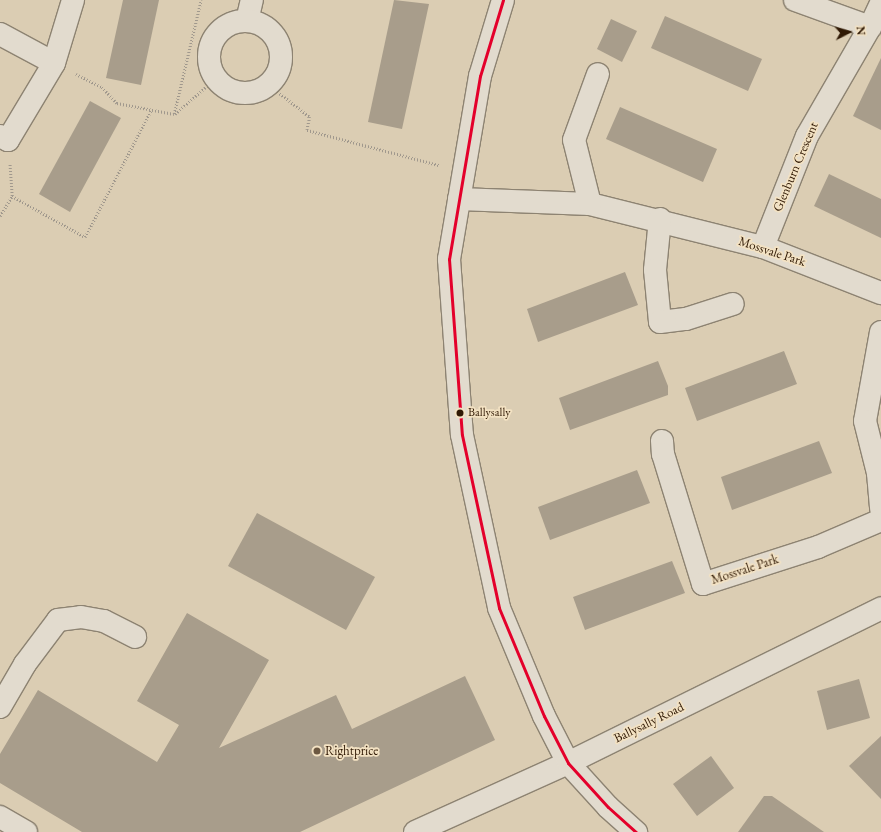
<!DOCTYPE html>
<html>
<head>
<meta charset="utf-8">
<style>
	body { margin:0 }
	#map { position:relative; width:881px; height:832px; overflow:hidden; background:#dbcdb3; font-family:"EB Garamond",serif }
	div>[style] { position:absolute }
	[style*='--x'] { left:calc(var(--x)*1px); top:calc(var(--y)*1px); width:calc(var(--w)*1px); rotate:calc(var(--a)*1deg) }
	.building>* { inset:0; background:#a89d8b }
	.path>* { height:2.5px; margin-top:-1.25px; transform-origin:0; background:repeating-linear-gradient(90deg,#a0988d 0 1px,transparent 0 3px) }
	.roads { filter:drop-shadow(1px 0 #8d8372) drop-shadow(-1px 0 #8d8372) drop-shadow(0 1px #8d8372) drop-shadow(0 -1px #8d8372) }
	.minor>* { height:22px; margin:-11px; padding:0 11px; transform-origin:11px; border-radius:11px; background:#e2dbce }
	.minor>.ring { margin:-11px; padding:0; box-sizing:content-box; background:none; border:22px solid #e2dbce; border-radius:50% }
	.bus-1>* { height:3px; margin:-1.5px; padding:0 1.5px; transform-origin:1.5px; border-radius:1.5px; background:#e4002b }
	.dots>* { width:11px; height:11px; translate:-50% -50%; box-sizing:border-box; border:2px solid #f3e2c3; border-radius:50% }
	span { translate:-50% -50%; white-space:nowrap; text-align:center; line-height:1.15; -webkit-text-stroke:3.5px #f3e2c3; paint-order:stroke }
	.bus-label { font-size:12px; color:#301904 }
	.left { translate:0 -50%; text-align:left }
	.street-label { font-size:13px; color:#301904 }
	.poi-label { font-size:13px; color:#301904 }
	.north { position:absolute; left:829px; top:12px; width:40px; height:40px; -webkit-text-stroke:3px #f3e2c3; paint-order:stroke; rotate:84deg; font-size:11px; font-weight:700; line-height:16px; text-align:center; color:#301904 }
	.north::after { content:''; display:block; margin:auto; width:14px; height:18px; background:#301904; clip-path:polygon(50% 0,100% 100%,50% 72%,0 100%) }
</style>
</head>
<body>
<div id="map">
	<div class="building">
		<div style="clip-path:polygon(123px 0,159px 0,141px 85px,106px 78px)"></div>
		<div style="clip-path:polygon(394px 0,429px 4px,402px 129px,368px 122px)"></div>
		<div style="clip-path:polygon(665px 16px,762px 59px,748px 91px,651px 48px)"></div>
		<div style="clip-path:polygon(611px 19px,637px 31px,622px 62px,597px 49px)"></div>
		<div style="clip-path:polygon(881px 58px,881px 130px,853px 116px)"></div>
		<div style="clip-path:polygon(90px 101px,121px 118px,70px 212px,39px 194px)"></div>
		<div style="clip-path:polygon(620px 107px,717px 149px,703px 182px,606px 139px)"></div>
		<div style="clip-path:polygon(829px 174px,881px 199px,881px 238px,814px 206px)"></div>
		<div style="clip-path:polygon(625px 272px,638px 305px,538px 342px,527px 309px)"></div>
		<div style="clip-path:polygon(784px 351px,797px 384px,697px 421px,685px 388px)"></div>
		<div style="clip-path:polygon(658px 361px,668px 386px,668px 395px,570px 430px,559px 398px)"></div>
		<div style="clip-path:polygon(819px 441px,832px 473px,732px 510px,721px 477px)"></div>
		<div style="clip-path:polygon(637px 470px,650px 503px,550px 540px,538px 507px)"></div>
		<div style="clip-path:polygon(257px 513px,375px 577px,346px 630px,228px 566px)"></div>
		<div style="clip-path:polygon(672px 561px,685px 593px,585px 630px,573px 597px)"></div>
		<div style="clip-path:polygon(187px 613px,269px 660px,219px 748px,336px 695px,352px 729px,465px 676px,495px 740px,300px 832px,82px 832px,0 783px,0 754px,38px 690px,157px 762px,179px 725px,137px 701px)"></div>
		<div style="clip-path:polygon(859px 679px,870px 718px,827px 730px,817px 691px)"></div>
		<div style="clip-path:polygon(881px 736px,881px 799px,849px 766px)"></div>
		<div style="clip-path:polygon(711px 756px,734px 788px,697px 816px,673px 784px)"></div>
		<div style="clip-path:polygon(764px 796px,772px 796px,824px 832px,738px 832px)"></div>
	</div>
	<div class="path">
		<div style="--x:76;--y:74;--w:29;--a:27"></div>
		<div style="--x:102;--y:87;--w:22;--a:47"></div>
		<div style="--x:117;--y:103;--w:58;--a:10.9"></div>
		<div style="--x:174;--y:114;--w:117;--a:-76.7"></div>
		<div style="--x:268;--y:84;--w:53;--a:38.2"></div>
		<div style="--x:310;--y:117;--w:13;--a:103"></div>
		<div style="--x:307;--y:130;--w:137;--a:14.9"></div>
		<div style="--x:175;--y:114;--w:55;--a:-41.3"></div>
		<div style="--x:12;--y:196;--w:84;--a:29.3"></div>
		<div style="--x:85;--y:237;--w:143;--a:-62.5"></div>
		<div style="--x:0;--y:216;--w:23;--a:-59"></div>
		<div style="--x:12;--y:196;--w:32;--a:-94"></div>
	</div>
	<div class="roads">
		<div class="minor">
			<div style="--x:503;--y:0;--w:79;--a:106.8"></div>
			<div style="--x:480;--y:76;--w:186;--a:99.6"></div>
			<div style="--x:449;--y:259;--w:176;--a:85.8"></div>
			<div style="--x:462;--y:435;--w:177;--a:77.9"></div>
			<div style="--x:499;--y:608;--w:117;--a:67.4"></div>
			<div style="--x:544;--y:716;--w:53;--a:62.9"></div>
			<div style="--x:568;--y:763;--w:59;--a:47.7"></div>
			<div style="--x:608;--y:807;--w:38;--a:42"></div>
			<div style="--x:795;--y:0;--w:80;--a:19.8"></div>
			<div style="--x:247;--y:21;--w:22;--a:-77"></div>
			<div class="ring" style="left:209px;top:21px;width:50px;height:50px"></div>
			<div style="--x:0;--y:34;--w:61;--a:28.2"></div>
			<div style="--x:0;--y:136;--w:9;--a:27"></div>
			<div style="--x:8;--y:140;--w:90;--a:-59.1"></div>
			<div style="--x:54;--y:63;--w:66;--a:-73.2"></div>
			<div style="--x:459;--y:199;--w:131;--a:2.2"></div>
			<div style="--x:590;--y:204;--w:178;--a:14"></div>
			<div style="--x:763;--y:247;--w:127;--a:21.3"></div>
			<div style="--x:590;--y:204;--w:66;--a:-104"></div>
			<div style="--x:574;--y:140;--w:70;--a:-70"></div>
			<div style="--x:660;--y:219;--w:51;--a:95.6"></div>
			<div style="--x:655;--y:270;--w:52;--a:84.5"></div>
			<div style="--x:660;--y:322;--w:26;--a:-7"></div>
			<div style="--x:686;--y:319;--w:49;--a:-17.7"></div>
			<div style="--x:763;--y:247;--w:119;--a:-68.4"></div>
			<div style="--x:807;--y:136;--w:126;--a:-60"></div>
			<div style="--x:870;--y:27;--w:26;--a:-65"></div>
			<div style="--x:881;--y:332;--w:90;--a:100.2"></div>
			<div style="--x:865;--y:421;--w:54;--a:76"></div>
			<div style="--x:878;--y:473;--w:36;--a:85"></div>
			<div style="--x:662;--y:441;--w:13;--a:86"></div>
			<div style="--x:663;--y:454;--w:136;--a:72.9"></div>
			<div style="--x:703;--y:584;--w:121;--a:-17.8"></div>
			<div style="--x:818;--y:547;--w:69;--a:-23.2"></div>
			<div style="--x:0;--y:707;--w:50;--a:-59.8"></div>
			<div style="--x:25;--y:664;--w:55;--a:-53.1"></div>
			<div style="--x:58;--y:620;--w:23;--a:-7"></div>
			<div style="--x:81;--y:617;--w:23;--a:10"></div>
			<div style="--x:104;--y:621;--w:35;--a:27"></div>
			<div style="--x:0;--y:817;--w:30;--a:30"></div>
			<div style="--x:415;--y:832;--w:168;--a:-24.3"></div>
			<div style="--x:568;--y:763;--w:349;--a:-26.3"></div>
		</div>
	</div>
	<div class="bus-1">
		<div style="--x:503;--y:0;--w:79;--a:106.8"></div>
		<div style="--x:480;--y:76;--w:186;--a:99.6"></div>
		<div style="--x:449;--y:259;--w:176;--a:85.8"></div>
		<div style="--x:462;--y:435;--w:177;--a:77.9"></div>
		<div style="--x:499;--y:608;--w:117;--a:67.4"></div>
		<div style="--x:544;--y:716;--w:53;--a:62.9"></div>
		<div style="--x:568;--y:763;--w:59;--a:47.7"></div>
		<div style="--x:608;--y:807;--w:38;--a:42"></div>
	</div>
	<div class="dots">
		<div style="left:460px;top:413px;background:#301904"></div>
		<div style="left:317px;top:751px;background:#6c5841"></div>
	</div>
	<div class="bus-label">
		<span class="left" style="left:468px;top:413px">Ballysally</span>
	</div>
	<div class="street-label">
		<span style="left:796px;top:167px;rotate:-67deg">Glenburn Crescent</span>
		<span style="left:772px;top:252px;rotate:18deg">Mossvale Park</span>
		<span style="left:745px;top:570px;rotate:-18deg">Mossvale Park</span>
		<span style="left:649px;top:723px;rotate:-26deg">Ballysally Road</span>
	</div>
	<div class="poi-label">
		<span class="left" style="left:325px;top:751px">Rightprice</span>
	</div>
	<div class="north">N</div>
</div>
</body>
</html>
